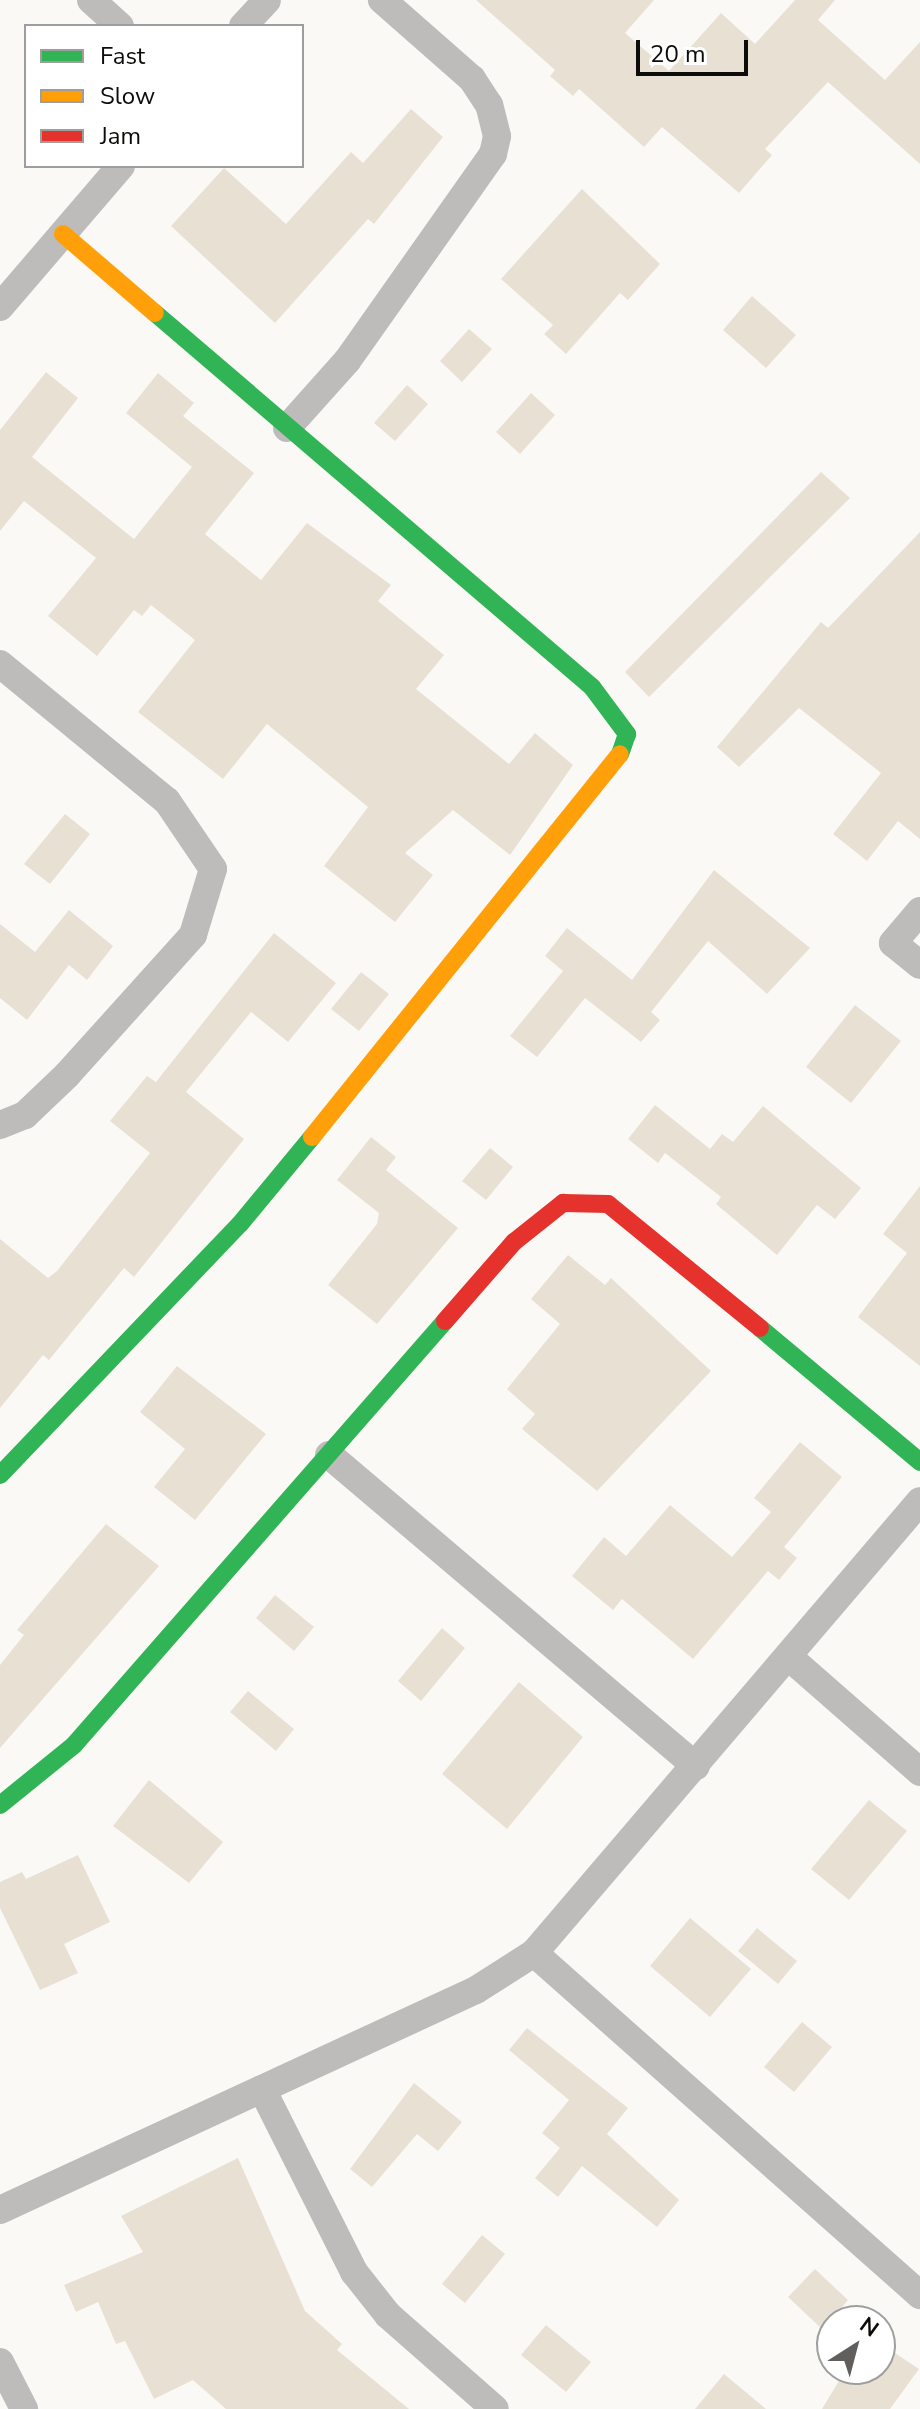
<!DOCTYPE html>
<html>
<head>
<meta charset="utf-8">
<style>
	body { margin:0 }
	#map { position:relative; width:920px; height:2409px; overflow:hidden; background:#fbf9f6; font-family:"Nunito Sans",sans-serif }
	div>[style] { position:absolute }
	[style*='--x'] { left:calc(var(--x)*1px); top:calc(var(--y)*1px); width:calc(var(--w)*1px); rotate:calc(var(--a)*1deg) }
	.building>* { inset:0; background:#e9e0d4 }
	.street>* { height:28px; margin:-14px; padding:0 14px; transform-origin:14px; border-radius:14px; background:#bdbcba }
	.fast>* { height:18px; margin:-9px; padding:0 9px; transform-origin:9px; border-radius:9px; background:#30b455 }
	.slow>* { height:18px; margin:-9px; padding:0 9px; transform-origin:9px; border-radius:9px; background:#ff9f0a }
	.jam>* { height:18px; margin:-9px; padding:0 9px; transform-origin:9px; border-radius:9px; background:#e5322d }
	span { translate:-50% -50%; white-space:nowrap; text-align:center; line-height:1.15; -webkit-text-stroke:8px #fff; paint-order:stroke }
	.legend { position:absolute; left:24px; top:24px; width:280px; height:144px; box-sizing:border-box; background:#fff; border:2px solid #9e9e9d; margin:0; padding:10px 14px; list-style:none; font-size:24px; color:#0d0c0a }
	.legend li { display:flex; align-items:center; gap:16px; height:40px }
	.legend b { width:40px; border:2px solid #9e9e9d }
	.north { position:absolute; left:816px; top:2305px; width:80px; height:80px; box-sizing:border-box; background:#fff; border:2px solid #9e9e9d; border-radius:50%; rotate:36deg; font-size:22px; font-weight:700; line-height:32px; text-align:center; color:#0d0c0a }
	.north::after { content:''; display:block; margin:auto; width:28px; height:36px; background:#605f5d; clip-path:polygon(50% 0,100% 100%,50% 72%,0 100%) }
	.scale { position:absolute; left:636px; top:40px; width:112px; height:36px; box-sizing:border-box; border:4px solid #0d0c0a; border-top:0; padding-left:10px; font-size:24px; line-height:28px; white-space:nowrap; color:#0d0c0a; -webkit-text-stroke:6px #fff; paint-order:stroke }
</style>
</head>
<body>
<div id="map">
	<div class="building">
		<div style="clip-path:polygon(476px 0,654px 0,625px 33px,669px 71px,721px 13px,755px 44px,795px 0,835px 0,818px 20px,885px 80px,920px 42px,920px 164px,828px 82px,765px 149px,772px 155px,739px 193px,662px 127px,644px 147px,579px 89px,573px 96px,550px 76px,555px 70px)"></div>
		<div style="clip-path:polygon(411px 109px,443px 137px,374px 224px,368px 219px,275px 323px,171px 226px,224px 168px,286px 224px,351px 152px,363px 163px)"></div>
		<div style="clip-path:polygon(582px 189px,660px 264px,628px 300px,620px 293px,566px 354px,544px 334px,553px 325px,501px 279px)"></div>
		<div style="clip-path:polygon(752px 296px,796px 335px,766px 368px,723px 330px)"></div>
		<div style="clip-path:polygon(469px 329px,492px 349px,462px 382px,440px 361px)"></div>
		<div style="clip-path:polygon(46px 372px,78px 398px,32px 457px,134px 539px,192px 467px,126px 413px,158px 373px,194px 403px,183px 416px,254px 473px,205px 534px,261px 580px,307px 523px,391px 585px,378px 601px,444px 655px,416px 689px,509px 764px,535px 733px,573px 765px,510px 855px,453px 810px,405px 853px,433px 875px,395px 922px,324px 866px,368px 807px,267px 724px,223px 779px,138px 712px,195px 640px,151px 605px,142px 616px,134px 610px,97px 656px,48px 616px,96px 558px,24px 501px,0 531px,0 430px)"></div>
		<div style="clip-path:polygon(407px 385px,428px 404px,395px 441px,374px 423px)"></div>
		<div style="clip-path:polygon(531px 393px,555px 415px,520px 454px,496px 432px)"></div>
		<div style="clip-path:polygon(821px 472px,850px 498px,649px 697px,625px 672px)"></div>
		<div style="clip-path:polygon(920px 532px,920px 839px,898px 821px,867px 861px,833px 834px,881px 773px,799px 708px,739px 767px,717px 747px,821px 622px,828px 628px)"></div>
		<div style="clip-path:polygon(65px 814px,90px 834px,50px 884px,24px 864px)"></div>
		<div style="clip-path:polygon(714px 870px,810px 948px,767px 994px,708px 941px,651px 1012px,660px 1020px,641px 1042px,585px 998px,537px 1057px,510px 1036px,563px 971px,545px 956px,567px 928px,632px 980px)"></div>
		<div style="clip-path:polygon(69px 910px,113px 946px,87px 980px,69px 965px,27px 1020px,0 998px,0 924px,35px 952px)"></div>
		<div style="clip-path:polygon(274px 933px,336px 983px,288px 1042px,251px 1012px,186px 1092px,244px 1139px,134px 1277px,124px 1268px,49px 1360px,43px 1355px,0 1408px,0 1239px,48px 1278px,57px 1271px,150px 1153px,110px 1121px,147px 1076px,156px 1082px)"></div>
		<div style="clip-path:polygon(361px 972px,389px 994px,359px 1031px,331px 1009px)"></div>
		<div style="clip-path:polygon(855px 1005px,901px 1041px,851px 1103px,806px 1067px)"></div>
		<div style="clip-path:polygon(655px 1105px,710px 1149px,722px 1134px,733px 1142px,763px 1106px,861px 1188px,835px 1219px,817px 1205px,777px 1255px,716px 1204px,721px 1197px,665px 1153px,658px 1163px,628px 1139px)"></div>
		<div style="clip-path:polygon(371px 1137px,396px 1157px,386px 1170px,458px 1228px,377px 1324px,328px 1285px,377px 1224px,379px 1213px,337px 1180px)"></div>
		<div style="clip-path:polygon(490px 1148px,513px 1167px,486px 1200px,462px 1181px)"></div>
		<div style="clip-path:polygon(920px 1186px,920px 1366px,858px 1317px,907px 1253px,883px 1234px)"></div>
		<div style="clip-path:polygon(568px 1255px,605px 1285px,611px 1278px,711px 1371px,597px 1491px,522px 1429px,535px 1414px,507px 1389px,560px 1324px,531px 1299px)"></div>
		<div style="clip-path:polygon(177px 1366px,266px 1434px,195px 1520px,154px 1487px,185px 1449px,140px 1412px)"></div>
		<div style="clip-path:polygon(800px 1442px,842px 1477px,784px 1547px,797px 1558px,779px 1580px,768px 1571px,693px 1659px,622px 1599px,613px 1610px,572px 1576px,604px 1537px,626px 1556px,670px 1505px,732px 1557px,771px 1512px,754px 1498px)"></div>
		<div style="clip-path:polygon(106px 1524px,159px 1566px,0 1748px,0 1665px,24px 1635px,17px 1630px)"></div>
		<div style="clip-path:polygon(275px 1595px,314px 1627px,294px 1651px,256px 1618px)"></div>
		<div style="clip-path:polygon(442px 1628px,465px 1648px,421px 1701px,398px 1681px)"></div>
		<div style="clip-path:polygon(519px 1682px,583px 1737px,507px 1829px,442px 1774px)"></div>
		<div style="clip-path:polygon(248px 1691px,294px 1729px,276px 1751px,230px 1712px)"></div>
		<div style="clip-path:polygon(149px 1780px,223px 1842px,189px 1883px,113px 1826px)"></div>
		<div style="clip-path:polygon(869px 1800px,907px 1831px,849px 1900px,811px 1869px)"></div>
		<div style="clip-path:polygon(78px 1855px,110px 1922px,64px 1944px,78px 1973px,40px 1990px,0 1908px,0 1882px,22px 1872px,26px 1879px)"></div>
		<div style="clip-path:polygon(690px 1918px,751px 1969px,710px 2017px,650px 1966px)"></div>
		<div style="clip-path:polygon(757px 1928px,797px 1961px,778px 1984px,738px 1951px)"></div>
		<div style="clip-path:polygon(802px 2022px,832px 2047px,794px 2092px,764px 2067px)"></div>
		<div style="clip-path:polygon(527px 2028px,628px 2108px,607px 2134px,679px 2200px,657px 2227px,582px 2166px,558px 2197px,535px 2178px,560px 2148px,542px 2133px,569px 2100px,509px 2050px)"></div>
		<div style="clip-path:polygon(414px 2083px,462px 2122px,438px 2151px,417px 2134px,372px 2187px,350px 2169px)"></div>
		<div style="clip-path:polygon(238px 2158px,305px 2311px,342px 2344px,337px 2350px,409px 2409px,226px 2409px,193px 2380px,154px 2399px,125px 2341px,116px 2344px,98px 2302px,76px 2312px,64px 2285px,143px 2252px,121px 2216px)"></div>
		<div style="clip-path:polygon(482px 2235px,505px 2254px,465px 2303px,442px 2284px)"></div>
		<div style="clip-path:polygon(815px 2269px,848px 2300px,823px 2330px,788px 2297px)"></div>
		<div style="clip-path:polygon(546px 2325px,591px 2362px,566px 2392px,521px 2355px)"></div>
		<div style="clip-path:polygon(880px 2343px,919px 2369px,890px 2409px,822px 2409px,846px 2369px,880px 2369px)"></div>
		<div style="clip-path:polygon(724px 2374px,766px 2409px,695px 2409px)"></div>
	</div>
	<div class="street">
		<div style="--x:91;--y:0;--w:39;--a:42"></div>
		<div style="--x:243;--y:26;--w:35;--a:-47"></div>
		<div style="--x:0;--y:307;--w:186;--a:-49.4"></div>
		<div style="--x:287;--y:428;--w:90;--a:-48.2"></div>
		<div style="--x:347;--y:361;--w:253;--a:-54.8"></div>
		<div style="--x:493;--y:154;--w:18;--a:-77"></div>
		<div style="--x:497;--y:136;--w:32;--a:-104"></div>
		<div style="--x:489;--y:105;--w:31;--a:-123"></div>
		<div style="--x:472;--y:79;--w:120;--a:-138.7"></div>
		<div style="--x:0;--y:664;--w:216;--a:39.4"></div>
		<div style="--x:167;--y:801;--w:82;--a:55.9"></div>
		<div style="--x:213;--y:869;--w:69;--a:106.9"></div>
		<div style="--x:193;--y:935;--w:188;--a:132"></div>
		<div style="--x:67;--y:1075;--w:58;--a:136.4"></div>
		<div style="--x:25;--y:1115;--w:27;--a:158"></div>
		<div style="--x:920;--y:911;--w:42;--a:130.2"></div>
		<div style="--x:893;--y:943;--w:35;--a:39"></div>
		<div style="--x:329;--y:1455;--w:481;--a:40.3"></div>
		<div style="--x:790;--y:1658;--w:173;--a:41.2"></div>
		<div style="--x:534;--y:1953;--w:516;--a:41.54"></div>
		<div style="--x:262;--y:2089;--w:205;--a:63.3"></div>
		<div style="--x:354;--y:2272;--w:55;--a:51.7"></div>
		<div style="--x:388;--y:2315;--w:142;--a:41.3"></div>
		<div style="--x:0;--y:2210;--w:524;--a:-24.81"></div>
		<div style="--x:476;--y:1990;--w:69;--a:-32.5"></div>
		<div style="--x:534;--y:1953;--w:594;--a:-49.5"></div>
		<div style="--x:0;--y:2362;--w:53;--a:62.9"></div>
	</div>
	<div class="fast">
		<div style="--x:155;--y:313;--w:575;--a:40.56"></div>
		<div style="--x:592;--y:687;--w:59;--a:53.3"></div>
		<div style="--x:627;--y:734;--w:21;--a:109"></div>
		<div style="--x:760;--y:1328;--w:209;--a:39.9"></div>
		<div style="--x:0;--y:1475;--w:347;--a:-46.3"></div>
		<div style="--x:240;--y:1224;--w:113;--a:-50.4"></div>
		<div style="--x:0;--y:1805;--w:95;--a:-39"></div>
		<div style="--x:74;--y:1745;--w:563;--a:-48.81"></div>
	</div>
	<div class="slow">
		<div style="--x:63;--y:234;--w:121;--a:40.7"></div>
		<div style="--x:312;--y:1137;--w:491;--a:-51.2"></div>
	</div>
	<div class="jam">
		<div style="--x:445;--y:1321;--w:105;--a:-48.9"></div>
		<div style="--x:514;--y:1242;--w:63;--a:-38.5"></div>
		<div style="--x:563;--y:1203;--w:45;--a:1.3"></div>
		<div style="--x:608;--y:1204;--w:196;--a:39.2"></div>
	</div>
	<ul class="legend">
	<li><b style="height:10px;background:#30b455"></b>Fast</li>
	<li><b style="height:10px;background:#ff9f0a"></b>Slow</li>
	<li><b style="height:10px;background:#e5322d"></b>Jam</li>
	</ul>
	<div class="north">N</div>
	<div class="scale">20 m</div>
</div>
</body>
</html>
